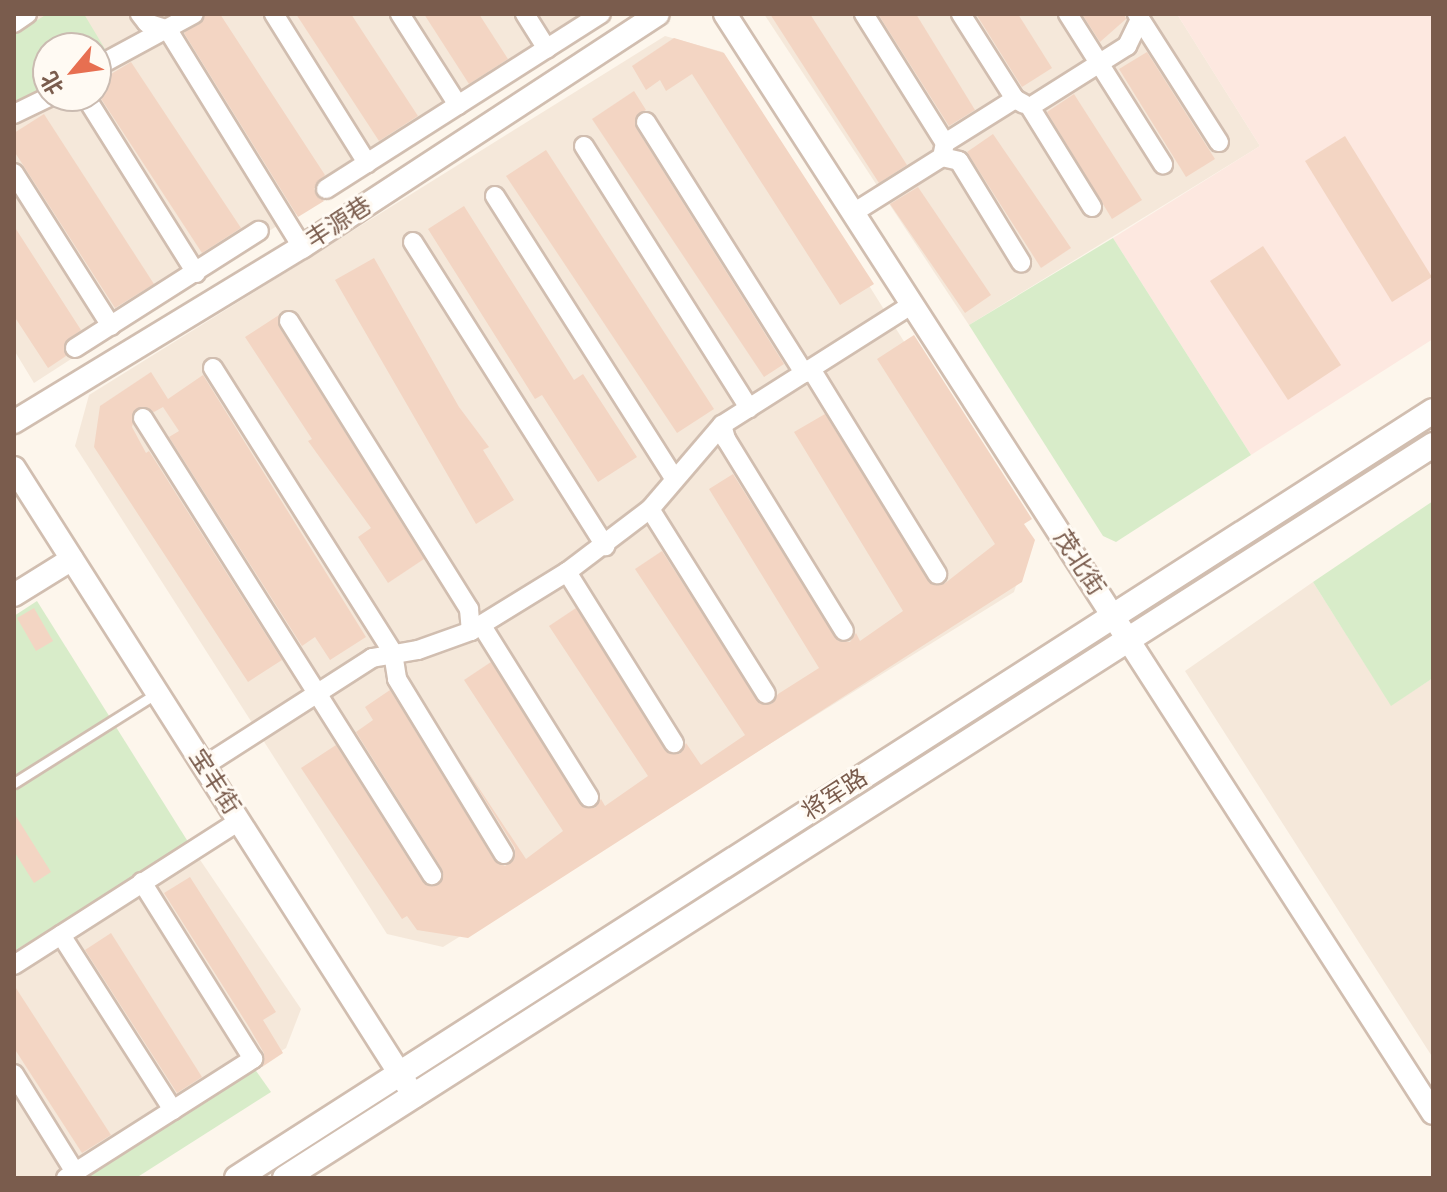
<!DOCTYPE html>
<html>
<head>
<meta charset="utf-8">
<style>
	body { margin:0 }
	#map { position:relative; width:1447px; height:1192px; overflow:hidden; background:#fdf6ec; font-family:Signika,"Noto Sans SC",sans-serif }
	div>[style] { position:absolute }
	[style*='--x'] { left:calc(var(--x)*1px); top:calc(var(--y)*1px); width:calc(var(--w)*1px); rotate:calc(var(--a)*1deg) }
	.residential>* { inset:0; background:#f5e8da }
	.commercial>* { inset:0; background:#fde8e0 }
	.green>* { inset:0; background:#d8ecc9 }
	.building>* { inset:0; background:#f3d5c3 }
	.roads { filter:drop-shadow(2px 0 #d1beb0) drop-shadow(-2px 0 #d1beb0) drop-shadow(0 2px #d1beb0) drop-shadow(0 -2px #d1beb0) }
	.service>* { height:9px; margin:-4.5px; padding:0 4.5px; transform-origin:4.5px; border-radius:4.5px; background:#fff }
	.minor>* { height:18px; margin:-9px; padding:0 9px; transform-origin:9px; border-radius:9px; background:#fff }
	.tertiary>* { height:22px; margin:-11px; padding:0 11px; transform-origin:11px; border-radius:11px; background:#fff }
	.secondary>* { height:24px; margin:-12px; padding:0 12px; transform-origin:12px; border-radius:12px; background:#fff }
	span { translate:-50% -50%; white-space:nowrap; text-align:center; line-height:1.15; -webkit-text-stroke:6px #fffaf3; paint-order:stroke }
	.street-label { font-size:24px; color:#7a5c4d }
	.frame { position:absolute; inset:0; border:16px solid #7a5c4d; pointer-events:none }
	.north { position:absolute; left:32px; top:32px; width:80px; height:80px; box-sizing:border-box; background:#fffaf3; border:2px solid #cabbb1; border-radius:50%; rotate:241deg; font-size:22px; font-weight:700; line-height:32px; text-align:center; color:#7a5c4d }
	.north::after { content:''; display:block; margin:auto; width:28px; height:36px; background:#e76f51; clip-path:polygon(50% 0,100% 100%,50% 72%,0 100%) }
</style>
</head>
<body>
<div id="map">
	<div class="residential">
		<div style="clip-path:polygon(evenodd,14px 14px,605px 14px,34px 383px,14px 350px,14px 14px,48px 48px,96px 48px,96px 96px,48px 96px,48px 48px)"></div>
		<div style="clip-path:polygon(764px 14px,1177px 14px,1260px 146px,969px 325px)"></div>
		<div style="clip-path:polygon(665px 36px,723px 52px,1030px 543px,1014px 592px,443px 947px,387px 934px,75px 446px,89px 395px)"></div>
		<div style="clip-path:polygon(1313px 582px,1391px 705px,1433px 678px,1433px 1058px,1185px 671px)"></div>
		<div style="clip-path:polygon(190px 845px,301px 1009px,286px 1048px,78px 1178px,14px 1178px,14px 951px)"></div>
	</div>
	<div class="commercial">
		<div style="clip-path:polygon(1177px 14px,1433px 14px,1433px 339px,1251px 455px,1113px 238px,1260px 146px)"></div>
	</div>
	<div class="green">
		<div style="clip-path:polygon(47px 14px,84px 14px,108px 54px,96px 61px,96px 48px,48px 48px,48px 91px,14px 113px,14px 35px)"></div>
		<div style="clip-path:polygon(1113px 238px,1251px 455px,1116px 542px,1103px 536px,969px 325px)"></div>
		<div style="clip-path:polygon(1433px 501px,1433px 678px,1391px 706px,1313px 582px)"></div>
		<div style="clip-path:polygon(37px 601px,190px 845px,14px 951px,14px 616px)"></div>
		<div style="clip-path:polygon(254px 1068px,271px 1092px,136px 1178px,78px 1178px)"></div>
	</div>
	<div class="building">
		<div style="clip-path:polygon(206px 14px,220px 14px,325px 175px,314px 189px,324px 201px,298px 217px,184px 33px)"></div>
		<div style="clip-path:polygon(296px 14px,351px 14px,418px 116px,379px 141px)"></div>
		<div style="clip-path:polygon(424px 14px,479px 14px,508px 59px,469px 84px)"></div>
		<div style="clip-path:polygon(770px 14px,810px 14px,907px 165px,879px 183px)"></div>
		<div style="clip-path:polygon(878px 14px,916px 14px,975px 110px,949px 126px)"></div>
		<div style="clip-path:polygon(976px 14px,1018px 14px,1052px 68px,1022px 87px)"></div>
		<div style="clip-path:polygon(1082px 14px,1124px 14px,1126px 19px,1100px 42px)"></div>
		<div style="clip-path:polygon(674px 38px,724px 53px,874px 284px,840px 305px,692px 74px,666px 91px,660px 80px,646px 90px,632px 66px)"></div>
		<div style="clip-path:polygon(1147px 52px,1215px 159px,1186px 177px,1119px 69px)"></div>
		<div style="clip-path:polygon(131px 62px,241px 228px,202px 253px,96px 91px,96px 83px)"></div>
		<div style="clip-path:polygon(634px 91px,646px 110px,636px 116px,636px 128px,784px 364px,764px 377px,592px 119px)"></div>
		<div style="clip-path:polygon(1074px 94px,1142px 200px,1112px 219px,1047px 112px)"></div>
		<div style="clip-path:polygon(44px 114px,154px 284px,115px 308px,14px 151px,14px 133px)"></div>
		<div style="clip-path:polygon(993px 134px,1071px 248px,1041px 268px,967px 152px)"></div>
		<div style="clip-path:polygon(1345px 136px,1432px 277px,1392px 302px,1305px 161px)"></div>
		<div style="clip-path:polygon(546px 150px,714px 409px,677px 433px,506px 176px)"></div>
		<div style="clip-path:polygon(918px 187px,991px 295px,965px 313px,890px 204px)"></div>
		<div style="clip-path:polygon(464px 206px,574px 380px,583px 374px,637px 457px,598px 482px,542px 395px,535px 399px,428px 229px)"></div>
		<div style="clip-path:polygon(14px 226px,81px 330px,65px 342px,66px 356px,48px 368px,14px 316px)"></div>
		<div style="clip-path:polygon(1263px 246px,1341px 365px,1288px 400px,1210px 281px)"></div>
		<div style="clip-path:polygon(374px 258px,459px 407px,489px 447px,483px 450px,514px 500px,476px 524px,335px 280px)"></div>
		<div style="clip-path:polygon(279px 315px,279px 327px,424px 559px,388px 583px,358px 537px,371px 528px,308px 441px,312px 439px,245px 337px)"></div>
		<div style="clip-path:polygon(914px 335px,1032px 519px,1024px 524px,1035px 540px,1022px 582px,468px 938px,417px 930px,407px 916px,402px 919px,301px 768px,336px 745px,422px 881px,439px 885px,442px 869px,356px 732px,373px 720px,365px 707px,390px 690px,494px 860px,505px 866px,514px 860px,515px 848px,461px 761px,526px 859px,563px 831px,464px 680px,491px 662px,583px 807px,595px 808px,601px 799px,605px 806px,648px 776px,549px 626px,576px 608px,668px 753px,680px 754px,686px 743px,701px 765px,745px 735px,635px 569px,662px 551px,760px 704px,772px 704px,778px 694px,819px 668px,709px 489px,733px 474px,838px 641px,850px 642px,856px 633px,860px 641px,903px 611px,794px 432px,825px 414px,931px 584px,944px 584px,995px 544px,877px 359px)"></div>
		<div style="clip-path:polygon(151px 372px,168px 399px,203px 375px,366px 637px,330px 660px,315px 637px,302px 646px,169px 437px,179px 431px,163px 407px,154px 412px,137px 408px,132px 427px,146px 453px,149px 451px,282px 660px,248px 682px,94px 447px,100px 406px)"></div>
		<div style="clip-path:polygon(34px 608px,53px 641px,36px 651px,17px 618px)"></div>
		<div style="clip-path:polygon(14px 813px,51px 872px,34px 883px,14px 851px)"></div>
		<div style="clip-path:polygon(190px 877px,276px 1012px,263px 1020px,283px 1053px,262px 1067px,264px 1053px,249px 1027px,164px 893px)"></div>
		<div style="clip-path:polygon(111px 933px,202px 1077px,177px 1093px,85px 950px)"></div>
		<div style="clip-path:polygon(14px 985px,111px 1135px,82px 1153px,14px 1048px)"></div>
	</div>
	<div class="roads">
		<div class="service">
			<div style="--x:14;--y:783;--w:169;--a:-32.2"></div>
		</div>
		<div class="minor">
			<div style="--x:140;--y:14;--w:11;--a:52"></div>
			<div style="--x:147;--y:23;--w:22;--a:18"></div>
			<div style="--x:168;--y:30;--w:255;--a:58.3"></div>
			<div style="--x:274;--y:14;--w:176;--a:58"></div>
			<div style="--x:400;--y:14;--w:108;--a:57.5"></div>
			<div style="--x:525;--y:14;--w:41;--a:57.8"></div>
			<div style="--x:864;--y:14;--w:152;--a:57.9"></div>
			<div style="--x:961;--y:14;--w:101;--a:57.6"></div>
			<div style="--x:1015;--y:99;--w:10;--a:29"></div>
			<div style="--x:1068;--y:14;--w:178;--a:57.7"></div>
			<div style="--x:1137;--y:14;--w:152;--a:57.4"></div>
			<div style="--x:14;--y:23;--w:16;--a:-35"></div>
			<div style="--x:96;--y:67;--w:111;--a:-28.4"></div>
			<div style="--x:85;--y:96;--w:209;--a:57.9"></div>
			<div style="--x:14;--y:114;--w:41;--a:-25.9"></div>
			<div style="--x:646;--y:122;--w:297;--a:57.8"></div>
			<div style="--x:584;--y:146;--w:310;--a:57.8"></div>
			<div style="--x:942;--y:157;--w:17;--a:13"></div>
			<div style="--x:959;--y:161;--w:119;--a:58.5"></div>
			<div style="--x:14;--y:173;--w:181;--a:57.6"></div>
			<div style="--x:326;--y:189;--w:326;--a:-32.5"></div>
			<div style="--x:495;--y:196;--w:333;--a:57.6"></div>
			<div style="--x:1092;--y:207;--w:118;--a:-121.8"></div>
			<div style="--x:1030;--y:107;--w:115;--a:-32.2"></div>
			<div style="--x:1127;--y:46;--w:30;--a:-64"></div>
			<div style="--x:853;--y:213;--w:105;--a:-32.2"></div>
			<div style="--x:942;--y:157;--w:14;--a:-78"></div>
			<div style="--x:945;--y:143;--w:83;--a:-32.2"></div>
			<div style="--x:413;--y:242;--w:360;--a:57.7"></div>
			<div style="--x:289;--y:321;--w:340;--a:58"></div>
			<div style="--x:469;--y:609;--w:22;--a:85"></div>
			<div style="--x:75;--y:348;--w:218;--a:-32.5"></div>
			<div style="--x:213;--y:368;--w:337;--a:57.7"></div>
			<div style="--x:393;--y:653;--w:26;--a:81"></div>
			<div style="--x:397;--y:679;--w:205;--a:58.6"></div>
			<div style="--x:811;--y:369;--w:241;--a:58.4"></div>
			<div style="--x:143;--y:418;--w:541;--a:57.69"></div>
			<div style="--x:722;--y:425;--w:15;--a:74"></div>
			<div style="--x:726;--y:439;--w:225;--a:58.4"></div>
			<div style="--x:650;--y:509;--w:218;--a:57.9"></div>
			<div style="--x:567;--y:572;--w:202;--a:58"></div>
			<div style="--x:482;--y:626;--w:202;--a:58"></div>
			<div style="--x:204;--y:766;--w:200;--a:-32.7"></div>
			<div style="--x:372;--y:658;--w:47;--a:-9.9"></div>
			<div style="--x:418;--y:650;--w:56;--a:-19.7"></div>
			<div style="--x:471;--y:631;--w:113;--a:-31.6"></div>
			<div style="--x:567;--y:572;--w:104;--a:-37.2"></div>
			<div style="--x:650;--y:509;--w:111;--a:-49.4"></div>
			<div style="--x:722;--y:425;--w:224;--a:-32.4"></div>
			<div style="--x:61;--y:935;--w:208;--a:57.4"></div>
			<div style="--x:14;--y:965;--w:267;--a:-32.6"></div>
			<div style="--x:14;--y:1074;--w:115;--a:58.1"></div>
			<div style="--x:66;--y:1178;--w:222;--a:-32.5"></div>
			<div style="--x:253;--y:1059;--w:209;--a:-122.1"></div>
		</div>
		<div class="tertiary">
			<div style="--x:725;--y:14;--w:1307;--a:57.21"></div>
			<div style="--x:14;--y:422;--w:337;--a:-31.3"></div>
			<div style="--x:302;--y:247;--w:425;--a:-33.2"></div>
			<div style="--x:14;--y:468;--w:745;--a:57.51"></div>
			<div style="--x:14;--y:595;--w:68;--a:-31.8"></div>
		</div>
		<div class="secondary">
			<div style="--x:237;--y:1178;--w:1421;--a:-32.67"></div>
			<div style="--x:285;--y:1178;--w:1362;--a:-32.56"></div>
		</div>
	</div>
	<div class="street-label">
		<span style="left:339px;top:223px;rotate:-33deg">丰源巷</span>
		<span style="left:1079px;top:563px;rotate:57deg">茂北街</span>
		<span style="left:214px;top:782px;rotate:57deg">宝丰街</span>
		<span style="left:835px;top:795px;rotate:-33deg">将军路</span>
	</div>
	<div class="frame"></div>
	<div class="north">北</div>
</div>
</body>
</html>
